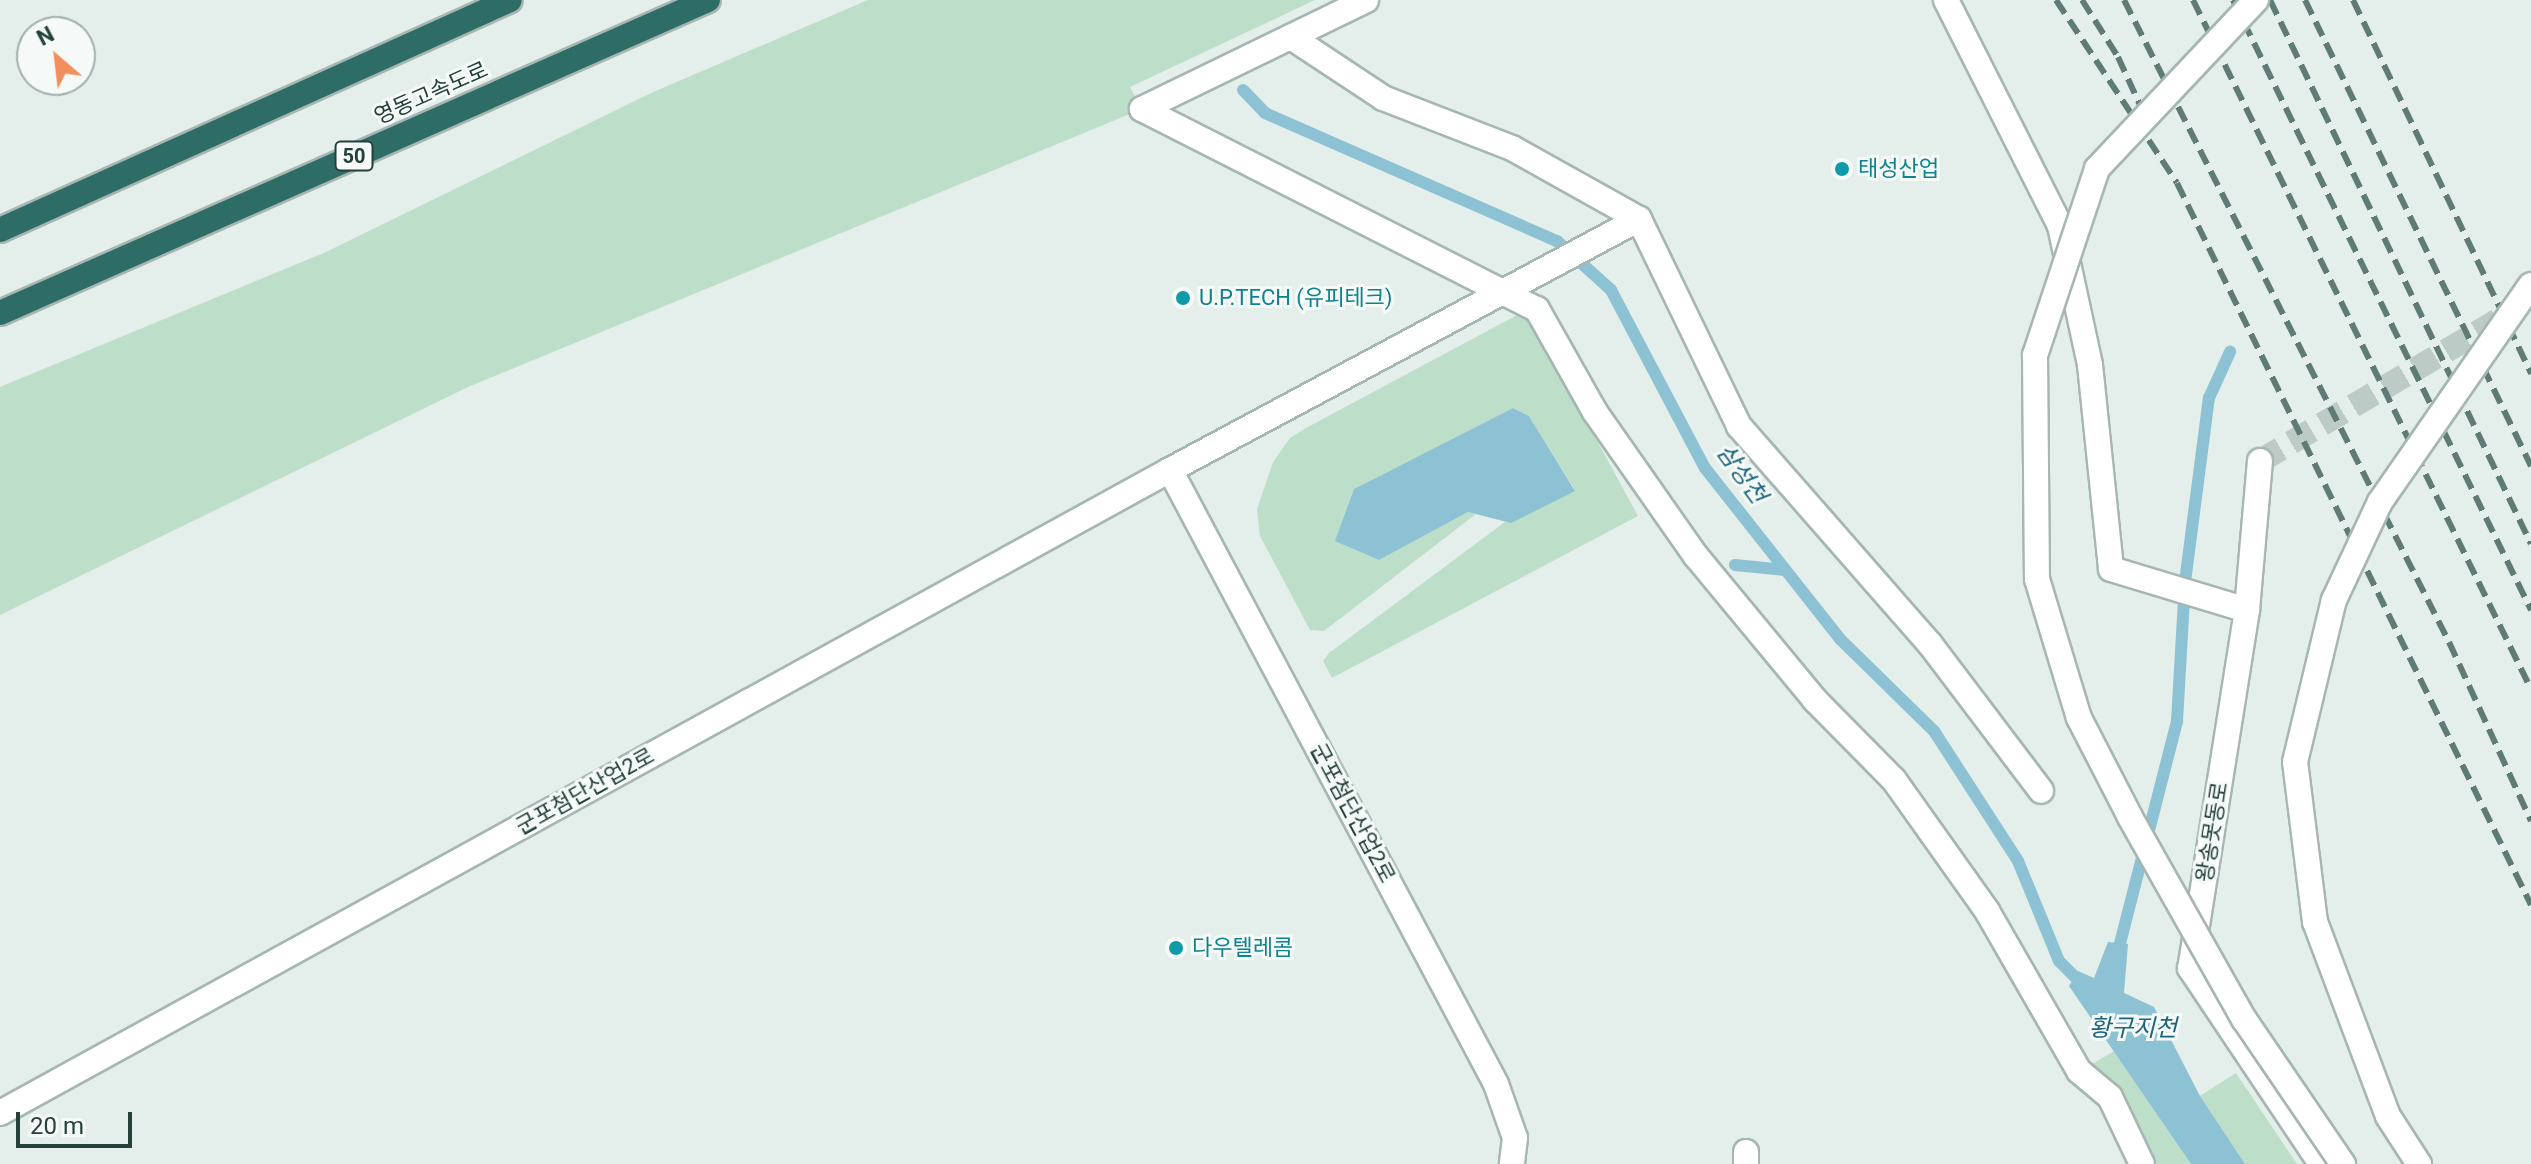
<!DOCTYPE html>
<html>
<head>
<meta charset="utf-8">
<style>
	body { margin:0 }
	#map { position:relative; width:2531px; height:1164px; overflow:hidden; background:#e4eeea; font-family:Roboto,"Noto Sans KR",sans-serif }
	div>[style] { position:absolute }
	[style*='--x'] { left:calc(var(--x)*1px); top:calc(var(--y)*1px); width:calc(var(--w)*1px); rotate:calc(var(--a)*1deg) }
	.green>* { inset:0; background:#bddfc9 }
	.water>* { inset:0; background:#8cc2d3 }
	.stream>* { height:12px; margin:-6px; padding:0 6px; transform-origin:6px; border-radius:6px; background:#8cc2d3 }
	.minor-tunnel>* { height:24px; margin-top:-12px; transform-origin:0; background:repeating-linear-gradient(90deg,#bdcbc7 0 24px,transparent 0 36px) }
	.roads { filter:drop-shadow(2px 0 #a6b6b2) drop-shadow(-2px 0 #a6b6b2) drop-shadow(0 2px #a6b6b2) drop-shadow(0 -2px #a6b6b2) }
	.minor>* { height:24px; margin:-12px; padding:0 12px; transform-origin:12px; border-radius:12px; background:#fff }
	.highway>* { height:24px; margin:-12px; padding:0 12px; transform-origin:12px; border-radius:12px; background:#2e6d65 }
	.rail>* { height:6px; margin-top:-3px; transform-origin:0; background:repeating-linear-gradient(90deg,#5e7b76 0 16px,transparent 0 24px) }
	.bridges { filter:drop-shadow(2px 0 #a6b6b2) drop-shadow(-2px 0 #a6b6b2) drop-shadow(0 2px #a6b6b2) drop-shadow(0 -2px #a6b6b2) }
	.minor-bridge>* { height:24px; margin:-12px; padding:0 12px; transform-origin:12px; border-radius:12px; background:#fff }
	.dots>* { width:22px; height:22px; translate:-50% -50%; box-sizing:border-box; border:4px solid #f5faf8; border-radius:50% }
	span { translate:-50% -50%; white-space:nowrap; text-align:center; line-height:1.15; -webkit-text-stroke:6px #f5faf8; paint-order:stroke }
	.shield-label span { padding:2px 6px; background:#f5faf8; border:2px solid; border-radius:6px; -webkit-text-stroke-width:0 }
	.shield-label { font-size:20px; color:#23403b; font-weight:700 }
	.street-label { font-size:22px; color:#23403b }
	.culture-label { font-size:22px; color:#0d838f }
	.left { translate:0 -50%; text-align:left }
	.water-label { font-size:24px; color:#1c657d; font-style:italic }
	.north { position:absolute; left:16px; top:16px; width:80px; height:80px; box-sizing:border-box; background:#f5faf8; border:2px solid #a1b0ac; border-radius:50%; rotate:332deg; font-size:22px; font-weight:700; line-height:32px; text-align:center; color:#23403b }
	.north::after { content:''; display:block; margin:auto; width:28px; height:36px; background:#f38e5d; clip-path:polygon(50% 0,100% 100%,50% 72%,0 100%) }
	.scale { position:absolute; left:16px; top:1112px; width:116px; height:36px; box-sizing:border-box; border:4px solid #23403b; border-top:0; padding-left:10px; font-size:24px; line-height:28px; white-space:nowrap; color:#23403b; -webkit-text-stroke:6px #f5faf8; paint-order:stroke }
</style>
</head>
<body>
<div id="map">
	<div class="green">
		<div style="clip-path:polygon(868px 0,1315px 0,1130px 87px,1142px 109px,468px 387px,0 615px,0 387px,326px 252px,651px 93px)"></div>
		<div style="clip-path:polygon(1519px 314px,1533px 323px,1638px 516px,1332px 678px,1323px 661px,1329px 653px,1505px 522px,1575px 490px,1529px 416px,1513px 408px,1354px 489px,1336px 541px,1379px 560px,1468px 512px,1476px 514px,1324px 631px,1310px 630px,1260px 536px,1257px 509px,1273px 462px,1290px 438px,1306px 428px)"></div>
		<div style="clip-path:polygon(2114px 1051px,2191px 1164px,2142px 1164px,2079px 1072px)"></div>
		<div style="clip-path:polygon(2236px 1073px,2297px 1164px,2245px 1164px,2200px 1096px)"></div>
	</div>
	<div class="water">
		<div style="clip-path:polygon(1513px 408px,1529px 416px,1575px 491px,1511px 523px,1468px 512px,1379px 560px,1335px 541px,1354px 489px)"></div>
		<div style="clip-path:polygon(2108px 942px,2128px 944px,2124px 993px,2154px 1007px,2200px 1096px,2245px 1164px,2191px 1164px,2069px 986px,2078px 971px,2094px 978px)"></div>
	</div>
	<div class="stream">
		<div style="--x:1243;--y:90;--w:32;--a:46"></div>
		<div style="--x:1265;--y:113;--w:319;--a:23.7"></div>
		<div style="--x:1557;--y:241;--w:73;--a:42.2"></div>
		<div style="--x:1611;--y:290;--w:201;--a:62.2"></div>
		<div style="--x:1705;--y:468;--w:218;--a:51.7"></div>
		<div style="--x:1840;--y:639;--w:132;--a:44.4"></div>
		<div style="--x:1934;--y:731;--w:155;--a:57.1"></div>
		<div style="--x:2018;--y:861;--w:108;--a:67.7"></div>
		<div style="--x:2059;--y:961;--w:35;--a:45"></div>
		<div style="--x:1735;--y:565;--w:50;--a:5.7"></div>
		<div style="--x:2116;--y:959;--w:246;--a:-75.6"></div>
		<div style="--x:2177;--y:721;--w:139;--a:-86.7"></div>
		<div style="--x:2185;--y:582;--w:186;--a:-82.6"></div>
		<div style="--x:2209;--y:398;--w:51;--a:-65.5"></div>
	</div>
	<div class="minor-tunnel">
		<div style="--x:2260;--y:461;--w:296;--a:-30.6"></div>
	</div>
	<div class="roads">
		<div class="minor">
			<div style="--x:1946;--y:0;--w:253;--a:63.2"></div>
			<div style="--x:2060;--y:226;--w:142;--a:77.8"></div>
			<div style="--x:2090;--y:365;--w:205;--a:84.1"></div>
			<div style="--x:2111;--y:569;--w:142;--a:16.8"></div>
			<div style="--x:1291;--y:37;--w:110;--a:33.5"></div>
			<div style="--x:1383;--y:98;--w:138;--a:21.2"></div>
			<div style="--x:1512;--y:148;--w:145;--a:29.2"></div>
			<div style="--x:1639;--y:219;--w:230;--a:64.2"></div>
			<div style="--x:1739;--y:426;--w:290;--a:48.8"></div>
			<div style="--x:1930;--y:644;--w:184;--a:52.9"></div>
			<div style="--x:1142;--y:109;--w:443;--a:26.9"></div>
			<div style="--x:1537;--y:309;--w:118;--a:60.6"></div>
			<div style="--x:1595;--y:412;--w:176;--a:55"></div>
			<div style="--x:1696;--y:556;--w:187;--a:50.4"></div>
			<div style="--x:1815;--y:700;--w:112;--a:45.4"></div>
			<div style="--x:1894;--y:780;--w:161;--a:54.6"></div>
			<div style="--x:1987;--y:911;--w:185;--a:60.1"></div>
			<div style="--x:2079;--y:1071;--w:40;--a:40"></div>
			<div style="--x:2110;--y:1097;--w:74;--a:64.5"></div>
			<div style="--x:1142;--y:109;--w:249;--a:-25.9"></div>
			<div style="--x:2260;--y:461;--w:150;--a:95"></div>
			<div style="--x:2247;--y:610;--w:363;--a:99"></div>
			<div style="--x:2190;--y:968;--w:236;--a:56.2"></div>
			<div style="--x:1170;--y:470;--w:532;--a:-28.15"></div>
			<div style="--x:0;--y:1113;--w:1335;--a:-28.79"></div>
			<div style="--x:1170;--y:470;--w:695;--a:62.03"></div>
			<div style="--x:1496;--y:1084;--w:57;--a:70.6"></div>
			<div style="--x:1515;--y:1138;--w:26;--a:97"></div>
			<div style="--x:1746;--y:1164;--w:12;--a:-90"></div>
		</div>
		<div class="highway">
			<div style="--x:0;--y:230;--w:559;--a:-24.27"></div>
			<div style="--x:0;--y:313;--w:774;--a:-23.85"></div>
		</div>
	</div>
	<div class="rail">
		<div style="--x:2056;--y:0;--w:219;--a:56.5"></div>
		<div style="--x:2177;--y:183;--w:804;--a:63.88"></div>
		<div style="--x:2082;--y:0;--w:67;--a:57.7"></div>
		<div style="--x:2118;--y:57;--w:79;--a:65.4"></div>
		<div style="--x:2124;--y:0;--w:720;--a:63.15"></div>
		<div style="--x:2449;--y:642;--w:197;--a:65.4"></div>
		<div style="--x:2193;--y:0;--w:767;--a:63.87"></div>
		<div style="--x:2233;--y:0;--w:679;--a:63.96"></div>
		<div style="--x:2270;--y:0;--w:603;--a:64.37"></div>
		<div style="--x:2305;--y:0;--w:518;--a:64.13"></div>
		<div style="--x:2353;--y:0;--w:414;--a:64.5"></div>
	</div>
	<div class="bridges">
		<div class="minor-bridge">
			<div style="--x:2256;--y:0;--w:232;--a:133.3"></div>
			<div style="--x:2097;--y:169;--w:196;--a:108.4"></div>
			<div style="--x:2035;--y:355;--w:224;--a:89.5"></div>
			<div style="--x:2037;--y:579;--w:145;--a:73.2"></div>
			<div style="--x:2079;--y:718;--w:111;--a:62.7"></div>
			<div style="--x:2130;--y:817;--w:232;--a:60.6"></div>
			<div style="--x:2244;--y:1019;--w:176;--a:55.7"></div>
			<div style="--x:2419;--y:1164;--w:57;--a:-122.9"></div>
			<div style="--x:2388;--y:1116;--w:207;--a:-110.6"></div>
			<div style="--x:2315;--y:922;--w:161;--a:-97.1"></div>
			<div style="--x:2295;--y:762;--w:167;--a:-76.5"></div>
			<div style="--x:2334;--y:600;--w:108;--a:-64.9"></div>
			<div style="--x:2380;--y:502;--w:264;--a:-55.2"></div>
		</div>
	</div>
	<div class="dots">
		<div style="left:1842px;top:169px;background:#0f9aa8"></div>
		<div style="left:1183px;top:298px;background:#0f9aa8"></div>
		<div style="left:1176px;top:948px;background:#0f9aa8"></div>
	</div>
	<div class="shield-label">
		<span style="left:354px;top:156px">50</span>
	</div>
	<div class="street-label">
		<span style="left:431px;top:93px;rotate:-24deg">영동고속도로</span>
		<span style="left:585px;top:791px;rotate:-29deg">군포첨단산업2로</span>
		<span style="left:1353px;top:813px;rotate:62deg">군포첨단산업2로</span>
		<span style="left:2212px;top:832px;rotate:-81deg">왕송못동로</span>
	</div>
	<div class="culture-label">
		<span class="left" style="left:1858px;top:169px">태성산업</span>
		<span class="left" style="left:1199px;top:298px">U.P.TECH (유피테크)</span>
		<span class="left" style="left:1192px;top:948px">다우텔레콤</span>
	</div>
	<div class="water-label">
		<span style="left:1741px;top:474px;rotate:54deg">삼성천</span>
		<span style="left:2133px;top:1029px">황구지천</span>
	</div>
	<div class="north">N</div>
	<div class="scale">20 m</div>
</div>
</body>
</html>
